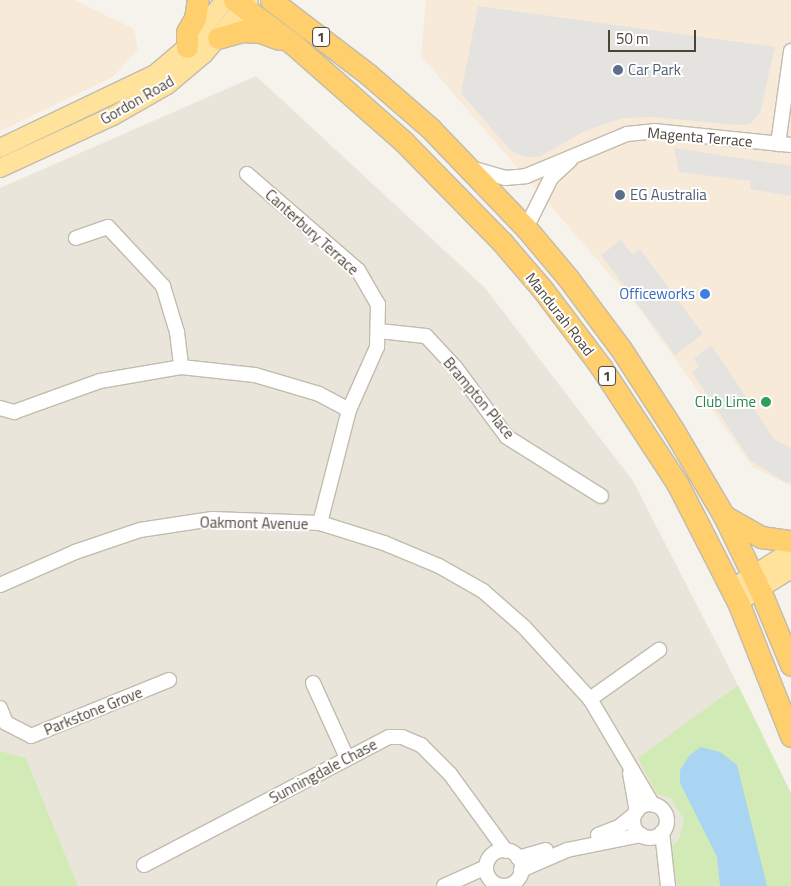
<!DOCTYPE html>
<html>
<head>
<meta charset="utf-8">
<style>
	body { margin:0 }
	#map { position:relative; width:791px; height:886px; overflow:hidden; background:#f6f3ec; font-family:"Titillium Web",sans-serif }
	div>[style] { position:absolute }
	[style*='--x'] { left:calc(var(--x)*1px); top:calc(var(--y)*1px); width:calc(var(--w)*1px); rotate:calc(var(--a)*1deg) }
	.residential>* { inset:0; background:#eae5da }
	.commercial>* { inset:0; background:#f7ead8 }
	.green>* { inset:0; background:#d2eab5 }
	.parking>* { inset:0; background:#e5e3e0 }
	.water>* { inset:0; background:#a9d4f2 }
	.roads { filter:drop-shadow(1px 0 #c2bbae) drop-shadow(-1px 0 #c2bbae) drop-shadow(0 1px #c2bbae) drop-shadow(0 -1px #c2bbae) }
	.minor>* { height:14px; margin:-7px; padding:0 7px; transform-origin:7px; border-radius:7px; background:#fff }
	.minor>.ring { margin:-7px; padding:0; box-sizing:content-box; background:none; border:14px solid #fff; border-radius:50% }
	.major>* { height:18px; margin:-9px; padding:0 9px; transform-origin:9px; border-radius:9px; background:#ffe39c }
	.highway>* { height:21px; margin:-10.5px; padding:0 10.5px; transform-origin:10.5px; border-radius:10.5px; background:#ffcf6e }
	.dots>* { width:14px; height:14px; translate:-50% -50%; box-sizing:border-box; border:2px solid #fff; border-radius:50% }
	span { translate:-50% -50%; white-space:nowrap; text-align:center; line-height:1.15; -webkit-text-stroke:4px #fff; paint-order:stroke }
	.shield-label span { padding:1px 4px; background:#fff; border:1px solid; border-radius:4px; -webkit-text-stroke-width:0 }
	.shield-label { font-size:14px; color:#4b4439; font-weight:700 }
	.service-label { font-size:15px; color:#4e5e75 }
	.left { translate:0 -50%; text-align:left }
	.street-label { font-size:15px; color:#4b4439 }
	.shop-label { font-size:15px; color:#366cbe }
	.right { translate:-100% -50%; text-align:right }
	.leisure-label { font-size:15px; color:#27864d }
	.scale { position:absolute; left:608px; top:30px; width:88px; height:22px; box-sizing:border-box; border:2px solid #4b4439; border-top:0; padding-left:6px; font-size:15px; line-height:18px; white-space:nowrap; color:#4b4439; -webkit-text-stroke:4px #fff; paint-order:stroke }
</style>
</head>
<body>
<div id="map">
	<div class="residential">
		<div style="clip-path:polygon(256px 76px,485px 288px,633px 481px,738px 685px,639px 758px,671px 797px,684px 820px,679px 839px,670px 848px,677px 886px,78px 886px,26px 758px,0 751px,0 188px)"></div>
	</div>
	<div class="commercial">
		<div style="clip-path:polygon(0 0,74px 0,134px 29px,138px 49px,113px 77px,0 131px)"></div>
		<div style="clip-path:polygon(426px 0,791px 0,791px 486px,753px 467px,638px 307px,421px 56px)"></div>
	</div>
	<div class="green">
		<div style="clip-path:polygon(738px 685px,791px 793px,791px 886px,677px 886px,670px 848px,679px 839px,684px 820px,671px 798px,657px 794px,638px 758px)"></div>
		<div style="clip-path:polygon(0 751px,26px 758px,78px 886px,0 886px)"></div>
	</div>
	<div class="parking">
		<div style="clip-path:polygon(478px 6px,775px 47px,760px 113px,750px 124px,736px 125px,653px 117px,623px 118px,585px 131px,539px 157px,525px 157px,511px 151px,461px 93px)"></div>
		<div style="clip-path:polygon(674px 148px,791px 166px,791px 196px,750px 189px,751px 181px,679px 172px)"></div>
		<div style="clip-path:polygon(621px 240px,632px 254px,640px 249px,703px 334px,675px 355px,601px 255px)"></div>
		<div style="clip-path:polygon(711px 345px,774px 439px,791px 448px,791px 482px,786px 483px,750px 460px,692px 372px,699px 366px,694px 359px)"></div>
	</div>
	<div class="water">
		<div style="clip-path:polygon(701px 747px,720px 752px,737px 765px,767px 886px,720px 886px,717px 857px,680px 783px,680px 770px,690px 755px)"></div>
	</div>
	<div class="roads">
		<div class="minor">
			<div style="--x:778;--y:144;--w:94;--a:-82"></div>
			<div style="--x:471;--y:168;--w:35;--a:16"></div>
			<div style="--x:505;--y:178;--w:21;--a:-5"></div>
			<div style="--x:526;--y:176;--w:109;--a:-22.6"></div>
			<div style="--x:627;--y:134;--w:27;--a:-6"></div>
			<div style="--x:654;--y:131;--w:138;--a:5.8"></div>
			<div style="--x:247;--y:174;--w:147;--a:40.9"></div>
			<div style="--x:358;--y:270;--w:39;--a:60"></div>
			<div style="--x:378;--y:304;--w:43;--a:91.3"></div>
			<div style="--x:377;--y:347;--w:69;--a:114"></div>
			<div style="--x:349;--y:410;--w:117;--a:104.4"></div>
			<div style="--x:526;--y:228;--w:56;--a:-63.4"></div>
			<div style="--x:551;--y:178;--w:26;--a:-43"></div>
			<div style="--x:76;--y:238;--w:34;--a:-19"></div>
			<div style="--x:108;--y:227;--w:81;--a:47"></div>
			<div style="--x:163;--y:286;--w:48;--a:73.1"></div>
			<div style="--x:177;--y:332;--w:35;--a:83"></div>
			<div style="--x:379;--y:331;--w:47;--a:6.1"></div>
			<div style="--x:426;--y:336;--w:42;--a:46.9"></div>
			<div style="--x:455;--y:367;--w:87;--a:53.4"></div>
			<div style="--x:507;--y:437;--w:111;--a:32.1"></div>
			<div style="--x:0;--y:408;--w:15;--a:16"></div>
			<div style="--x:14;--y:412;--w:91;--a:-19.8"></div>
			<div style="--x:100;--y:381;--w:82;--a:-9.8"></div>
			<div style="--x:181;--y:367;--w:74;--a:6.2"></div>
			<div style="--x:255;--y:375;--w:67;--a:16.5"></div>
			<div style="--x:319;--y:394;--w:34;--a:28"></div>
			<div style="--x:0;--y:585;--w:82;--a:-23.7"></div>
			<div style="--x:75;--y:552;--w:69;--a:-18.7"></div>
			<div style="--x:140;--y:530;--w:73;--a:-8.7"></div>
			<div style="--x:212;--y:519;--w:108;--a:2.1"></div>
			<div style="--x:320;--y:523;--w:67;--a:17.4"></div>
			<div style="--x:384;--y:543;--w:60;--a:22.7"></div>
			<div style="--x:439;--y:566;--w:51;--a:29.6"></div>
			<div style="--x:483;--y:591;--w:55;--a:41.3"></div>
			<div style="--x:524;--y:627;--w:98;--a:47.5"></div>
			<div style="--x:590;--y:699;--w:123;--a:59.3"></div>
			<div style="--x:313;--y:683;--w:82;--a:65.6"></div>
			<div style="--x:590;--y:699;--w:85;--a:-35.4"></div>
			<div style="--x:0;--y:708;--w:16;--a:68"></div>
			<div style="--x:6;--y:723;--w:28;--a:27"></div>
			<div style="--x:31;--y:736;--w:149;--a:-22.1"></div>
			<div style="--x:630;--y:773;--w:39;--a:80"></div>
			<div class="ring" style="left:633px;top:804px;width:20px;height:20px"></div>
			<div style="--x:662;--y:832;--w:54;--a:83.7"></div>
			<div style="--x:598;--y:835;--w:22;--a:-21"></div>
			<div style="--x:619;--y:827;--w:19;--a:-39"></div>
			<div class="ring" style="left:486px;top:850px;width:22px;height:22px"></div>
			<div style="--x:518;--y:858;--w:29;--a:-16"></div>
			<div style="--x:144;--y:865;--w:276;--a:-27.6"></div>
			<div style="--x:389;--y:737;--w:13;--a:0"></div>
			<div style="--x:402;--y:737;--w:21;--a:23"></div>
			<div style="--x:421;--y:745;--w:41;--a:45"></div>
			<div style="--x:450;--y:774;--w:95;--a:54"></div>
			<div style="--x:521;--y:870;--w:50;--a:-23.5"></div>
			<div style="--x:567;--y:850;--w:76;--a:-11.5"></div>
			<div style="--x:444;--y:886;--w:46;--a:-24.3"></div>
		</div>
		<div class="major">
			<div style="--x:0;--y:148;--w:172;--a:-25.5"></div>
			<div style="--x:155;--y:74;--w:42;--a:-40.2"></div>
			<div style="--x:187;--y:47;--w:60;--a:-51"></div>
			<div style="--x:0;--y:168;--w:124;--a:-24.7"></div>
			<div style="--x:113;--y:116;--w:62;--a:-29.9"></div>
			<div style="--x:167;--y:85;--w:48;--a:-40"></div>
			<div style="--x:204;--y:54;--w:70;--a:-50.2"></div>
			<div style="--x:731;--y:589;--w:71;--a:-32.3"></div>
			<div style="--x:738;--y:602;--w:62;--a:-31.9"></div>
		</div>
		<div class="highway">
			<div style="--x:234;--y:0;--w:74;--a:36.7"></div>
			<div style="--x:293;--y:44;--w:148;--a:41.4"></div>
			<div style="--x:404;--y:142;--w:140;--a:45.6"></div>
			<div style="--x:502;--y:242;--w:63;--a:49.5"></div>
			<div style="--x:543;--y:290;--w:96;--a:53"></div>
			<div style="--x:601;--y:367;--w:139;--a:56.8"></div>
			<div style="--x:677;--y:483;--w:134;--a:62.9"></div>
			<div style="--x:738;--y:602;--w:144;--a:68.4"></div>
			<div style="--x:271;--y:0;--w:123;--a:37.4"></div>
			<div style="--x:369;--y:75;--w:81;--a:41"></div>
			<div style="--x:430;--y:128;--w:139;--a:46.2"></div>
			<div style="--x:526;--y:228;--w:65;--a:50"></div>
			<div style="--x:568;--y:278;--w:89;--a:53.3"></div>
			<div style="--x:621;--y:349;--w:98;--a:57.1"></div>
			<div style="--x:674;--y:431;--w:99;--a:59.5"></div>
			<div style="--x:724;--y:516;--w:82;--a:64.1"></div>
			<div style="--x:760;--y:590;--w:81;--a:67.5"></div>
			<div style="--x:218;--y:38;--w:26;--a:-16"></div>
			<div style="--x:243;--y:31;--w:17;--a:3"></div>
			<div style="--x:260;--y:32;--w:20;--a:20"></div>
			<div style="--x:187;--y:47;--w:15;--a:-90"></div>
			<div style="--x:187;--y:32;--w:16;--a:-60"></div>
			<div style="--x:195;--y:18;--w:18;--a:-81"></div>
			<div style="--x:724;--y:516;--w:43;--a:29.6"></div>
			<div style="--x:761;--y:537;--w:30;--a:8"></div>
		</div>
	</div>
	<div class="dots">
		<div style="left:618px;top:70px;background:#5c6f8a"></div>
		<div style="left:620px;top:195px;background:#5c6f8a"></div>
		<div style="left:705px;top:294px;background:#3f7fe0"></div>
		<div style="left:766px;top:402px;background:#2e9e5b"></div>
	</div>
	<div class="shield-label">
		<span style="left:321px;top:37px">1</span>
		<span style="left:607px;top:376px">1</span>
	</div>
	<div class="service-label">
		<span class="left" style="left:628px;top:70px">Car Park</span>
		<span class="left" style="left:630px;top:195px">EG Australia</span>
	</div>
	<div class="street-label">
		<span style="left:137px;top:100px;rotate:-30deg">Gordon Road</span>
		<span style="left:700px;top:137px;rotate:5deg">Magenta Terrace</span>
		<span style="left:312px;top:232px;rotate:42deg">Canterbury Terrace</span>
		<span style="left:560px;top:314px;rotate:52deg">Mandurah Road</span>
		<span style="left:479px;top:398px;rotate:50deg">Brampton Place</span>
		<span style="left:254px;top:523px;rotate:1deg">Oakmont Avenue</span>
		<span style="left:93px;top:711px;rotate:-22deg">Parkstone Grove</span>
		<span style="left:323px;top:771px;rotate:-28deg">Sunningdale Chase</span>
	</div>
	<div class="shop-label">
		<span class="right" style="left:695px;top:294px">Officeworks</span>
	</div>
	<div class="leisure-label">
		<span class="right" style="left:756px;top:402px">Club Lime</span>
	</div>
	<div class="scale">50 m</div>
</div>
</body>
</html>
